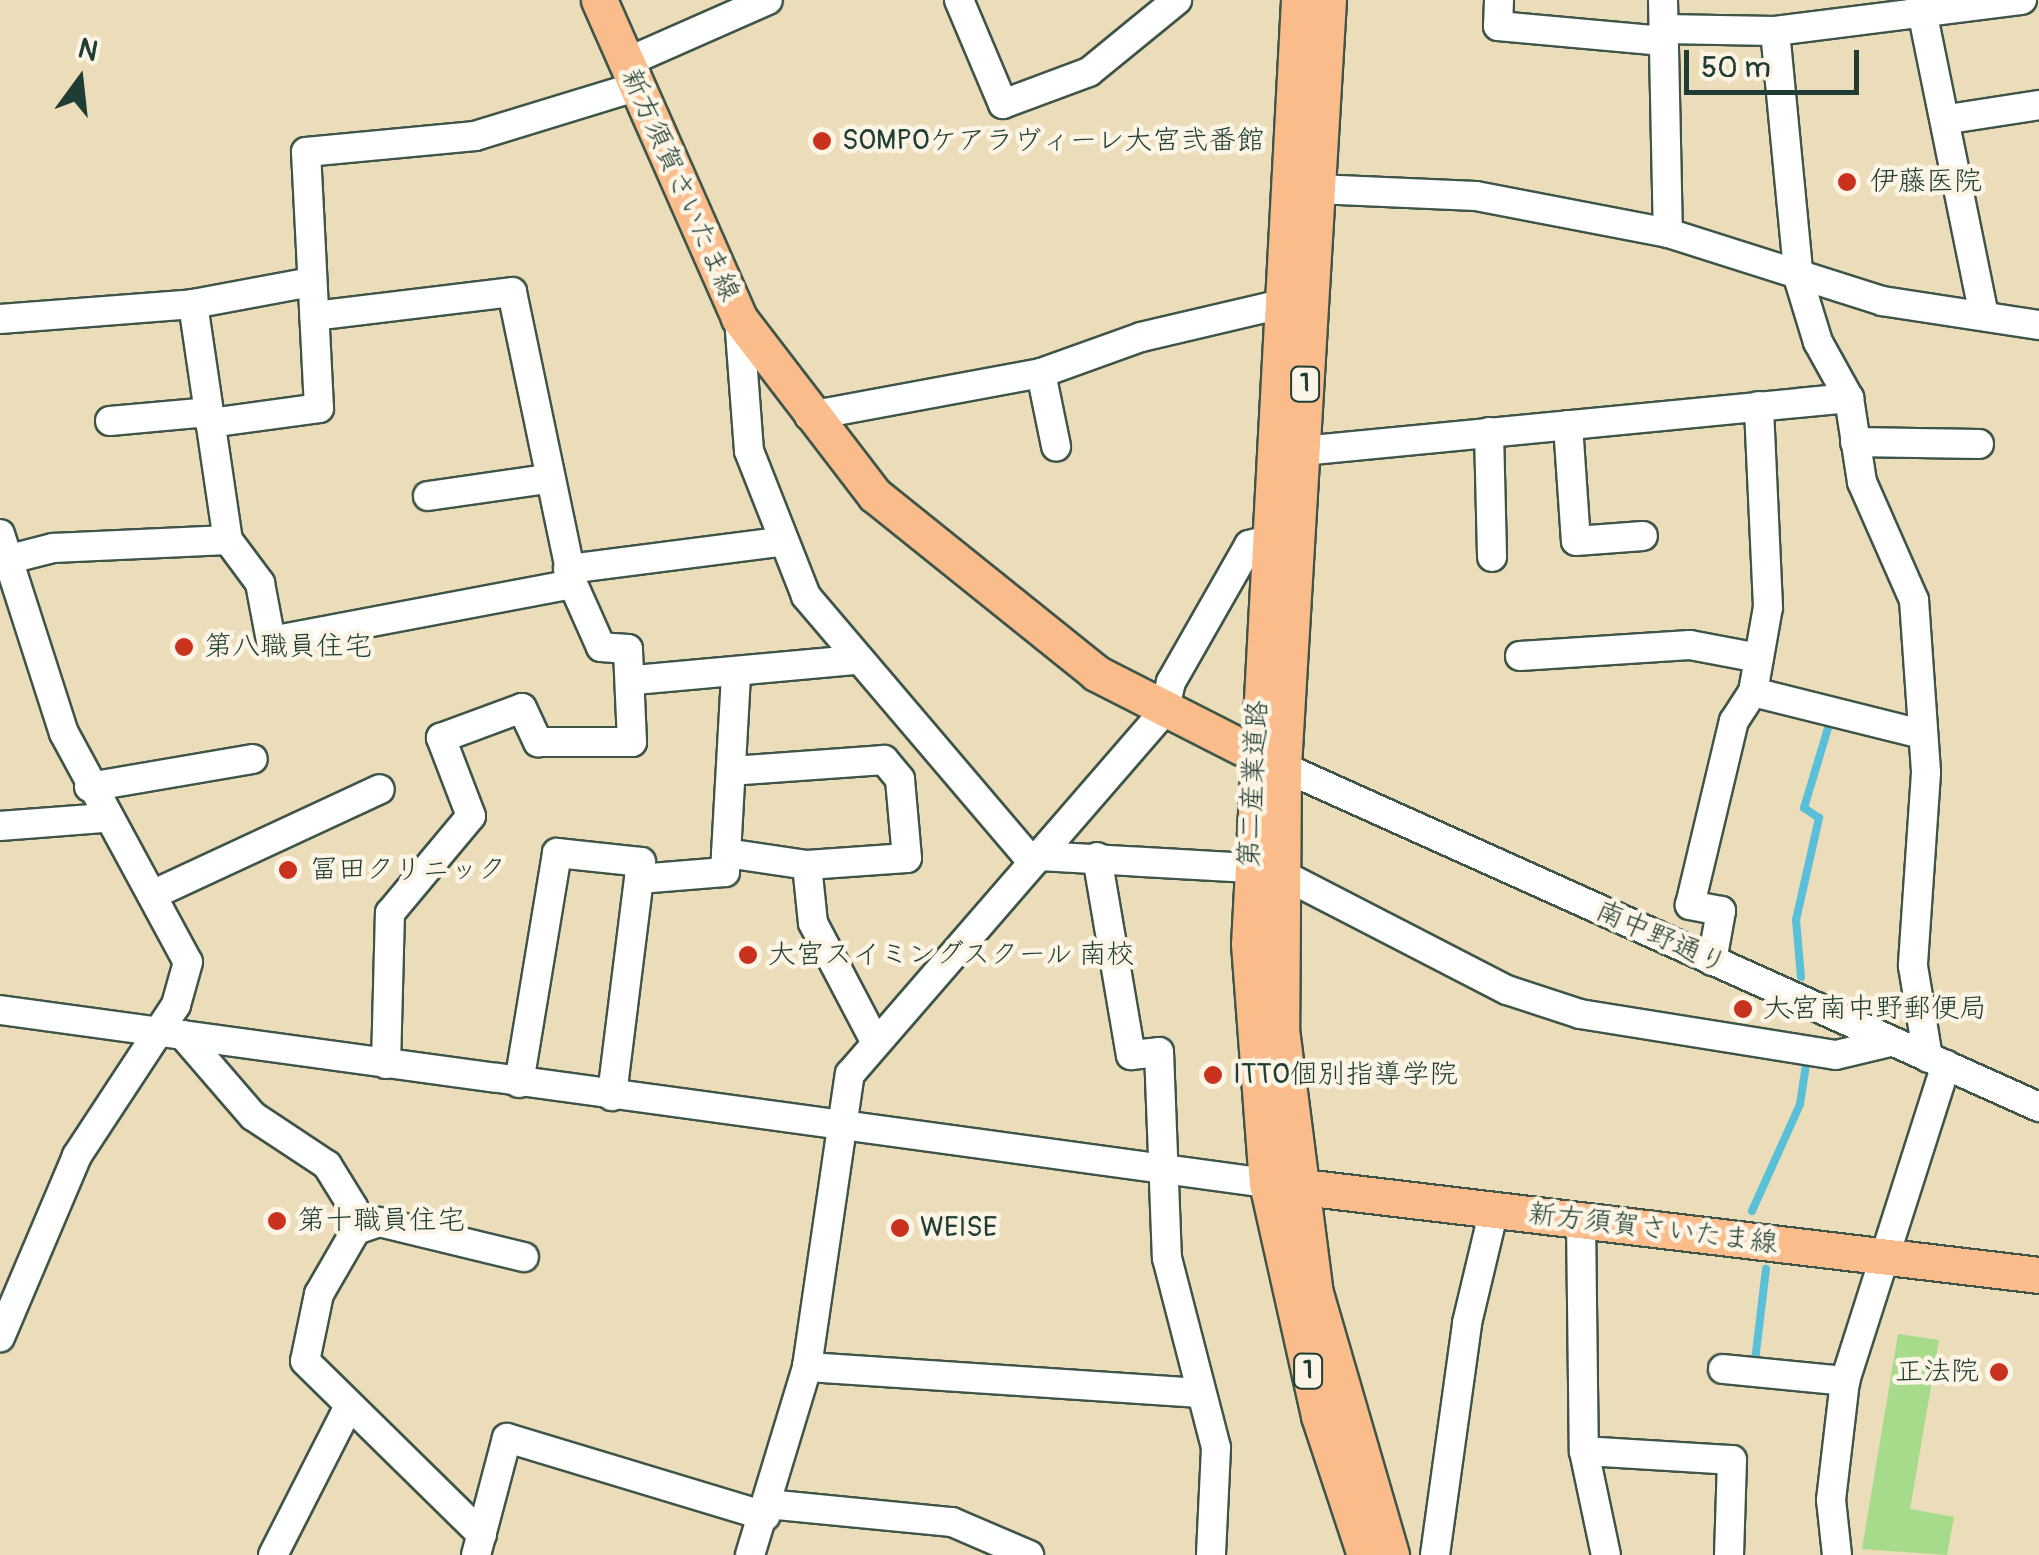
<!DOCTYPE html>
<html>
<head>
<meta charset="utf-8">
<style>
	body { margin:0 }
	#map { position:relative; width:2039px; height:1555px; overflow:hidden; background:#ebddb9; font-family:Pangolin,"Klee One",sans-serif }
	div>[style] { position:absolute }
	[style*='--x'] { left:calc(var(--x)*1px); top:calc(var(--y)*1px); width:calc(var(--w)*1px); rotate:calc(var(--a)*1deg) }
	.green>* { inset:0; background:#a5db8b }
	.stream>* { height:8px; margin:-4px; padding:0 4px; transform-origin:4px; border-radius:4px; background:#5abfd8 }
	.roads { filter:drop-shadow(2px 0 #3e5548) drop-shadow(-2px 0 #3e5548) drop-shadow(0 2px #3e5548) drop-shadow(0 -2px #3e5548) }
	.minor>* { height:28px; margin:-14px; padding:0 14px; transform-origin:14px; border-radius:14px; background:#fff }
	.major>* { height:35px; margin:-17.5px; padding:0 17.5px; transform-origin:17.5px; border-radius:17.5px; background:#fabc8b }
	.dots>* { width:28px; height:28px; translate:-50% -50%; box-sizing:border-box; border:5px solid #fcf5e5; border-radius:50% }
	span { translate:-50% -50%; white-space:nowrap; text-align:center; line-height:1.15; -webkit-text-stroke:9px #fcf5e5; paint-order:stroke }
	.shield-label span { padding:2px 8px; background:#fcf5e5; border:2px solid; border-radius:8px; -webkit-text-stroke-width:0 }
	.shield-label { font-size:25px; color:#1f3d34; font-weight:700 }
	.poi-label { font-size:28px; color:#1f3d34 }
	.left { translate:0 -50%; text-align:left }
	.right { translate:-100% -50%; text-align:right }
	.street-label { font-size:28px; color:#1f3d34 }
	.north { position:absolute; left:30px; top:30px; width:100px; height:100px; -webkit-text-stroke:8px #fcf5e5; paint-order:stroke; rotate:15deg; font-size:28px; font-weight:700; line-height:40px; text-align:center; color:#1f3d34 }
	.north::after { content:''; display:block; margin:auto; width:35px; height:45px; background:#1f3d34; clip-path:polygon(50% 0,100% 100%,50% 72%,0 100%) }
	.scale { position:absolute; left:1684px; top:50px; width:175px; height:45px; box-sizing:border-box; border:5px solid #1f3d34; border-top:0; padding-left:12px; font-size:30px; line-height:35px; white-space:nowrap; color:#1f3d34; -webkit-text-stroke:8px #fcf5e5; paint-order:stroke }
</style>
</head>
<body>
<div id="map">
	<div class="green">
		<div style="clip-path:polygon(1898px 1334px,1939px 1340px,1910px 1509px,1954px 1517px,1947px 1555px,1862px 1549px)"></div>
	</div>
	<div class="stream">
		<div style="--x:1801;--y:977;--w:57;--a:-95"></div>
		<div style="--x:1796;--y:920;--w:105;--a:-77.3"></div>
		<div style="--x:1819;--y:818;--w:18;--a:-146"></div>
		<div style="--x:1804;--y:808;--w:94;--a:-73.3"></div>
		<div style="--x:1752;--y:1211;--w:117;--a:-65.8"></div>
		<div style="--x:1800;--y:1104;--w:47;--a:-81.3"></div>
		<div style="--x:1755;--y:1361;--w:93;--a:-83.2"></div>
	</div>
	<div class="roads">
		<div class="minor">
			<div style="--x:959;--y:0;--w:113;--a:67.1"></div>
			<div style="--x:1003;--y:104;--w:92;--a:-20.4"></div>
			<div style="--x:1089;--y:72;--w:114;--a:-39.3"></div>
			<div style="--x:1499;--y:0;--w:26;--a:92"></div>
			<div style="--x:1498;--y:26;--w:166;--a:5.2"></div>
			<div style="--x:1663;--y:0;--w:233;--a:88.8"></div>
			<div style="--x:1920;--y:1;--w:321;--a:78.5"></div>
			<div style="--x:1663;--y:29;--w:112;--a:1"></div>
			<div style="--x:1775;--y:31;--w:249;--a:-7.2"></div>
			<div style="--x:1775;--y:31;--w:250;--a:84.5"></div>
			<div style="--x:1799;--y:280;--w:65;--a:73"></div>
			<div style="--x:1818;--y:342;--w:64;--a:61"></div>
			<div style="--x:1849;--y:398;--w:85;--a:81.2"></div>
			<div style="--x:1862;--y:482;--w:129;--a:66.2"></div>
			<div style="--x:1914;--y:600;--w:173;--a:86"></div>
			<div style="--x:1926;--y:773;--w:193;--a:93.9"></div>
			<div style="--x:1913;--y:966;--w:93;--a:80.7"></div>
			<div style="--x:625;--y:63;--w:156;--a:-23.8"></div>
			<div style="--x:1949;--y:119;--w:91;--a:-8.8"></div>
			<div style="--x:1316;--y:189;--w:160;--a:2.5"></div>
			<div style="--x:1476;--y:196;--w:196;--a:10.9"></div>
			<div style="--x:1668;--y:233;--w:225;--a:17.6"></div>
			<div style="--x:1882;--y:301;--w:159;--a:8.7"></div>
			<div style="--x:193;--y:304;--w:239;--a:81.6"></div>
			<div style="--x:739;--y:318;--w:133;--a:85.7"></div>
			<div style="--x:749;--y:451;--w:156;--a:68.5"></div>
			<div style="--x:806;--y:596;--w:350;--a:49.6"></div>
			<div style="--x:0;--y:319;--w:194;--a:-4.4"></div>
			<div style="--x:193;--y:304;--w:120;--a:-10.6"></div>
			<div style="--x:1041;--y:373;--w:75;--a:78.4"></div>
			<div style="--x:809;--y:416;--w:236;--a:-10.5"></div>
			<div style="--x:1041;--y:373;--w:106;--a:-19.8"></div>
			<div style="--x:1141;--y:337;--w:145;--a:-13.2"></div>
			<div style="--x:110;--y:421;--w:98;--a:-5.2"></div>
			<div style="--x:210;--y:423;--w:110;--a:-7.8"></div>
			<div style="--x:319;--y:408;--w:256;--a:-92.9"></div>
			<div style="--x:306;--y:152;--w:170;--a:-5.4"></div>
			<div style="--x:475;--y:136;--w:167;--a:-17"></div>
			<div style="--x:1568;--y:425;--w:116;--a:86.1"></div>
			<div style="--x:1576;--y:541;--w:67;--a:-4.3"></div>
			<div style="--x:1489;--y:432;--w:125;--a:88.6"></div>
			<div style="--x:1855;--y:442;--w:124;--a:0.9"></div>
			<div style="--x:1302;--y:451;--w:550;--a:-5.53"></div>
			<div style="--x:428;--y:496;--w:119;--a:-8.2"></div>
			<div style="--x:0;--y:534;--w:209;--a:72.2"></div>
			<div style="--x:64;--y:733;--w:260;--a:61.6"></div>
			<div style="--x:188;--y:962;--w:45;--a:105.6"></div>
			<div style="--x:176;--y:1005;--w:181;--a:123.3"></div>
			<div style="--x:77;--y:1156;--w:197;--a:113"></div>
			<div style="--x:6;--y:560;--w:49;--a:-14.3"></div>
			<div style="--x:53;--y:548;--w:175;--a:-2.6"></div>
			<div style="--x:228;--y:540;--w:54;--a:53.3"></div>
			<div style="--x:260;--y:583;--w:59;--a:79.3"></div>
			<div style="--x:271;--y:641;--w:307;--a:-10.7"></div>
			<div style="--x:573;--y:584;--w:298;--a:-101.8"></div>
			<div style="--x:512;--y:292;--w:199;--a:173.1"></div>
			<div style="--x:568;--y:569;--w:213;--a:-7.3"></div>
			<div style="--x:1520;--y:656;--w:170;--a:-3.7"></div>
			<div style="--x:1690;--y:645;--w:70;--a:10.7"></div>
			<div style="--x:635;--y:680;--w:220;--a:-5.2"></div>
			<div style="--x:1753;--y:692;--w:174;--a:14"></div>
			<div style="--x:1283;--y:767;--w:829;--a:24.22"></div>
			<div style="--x:89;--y:787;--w:166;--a:-9.7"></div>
			<div style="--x:0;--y:826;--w:105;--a:-4.4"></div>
			<div style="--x:726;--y:853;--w:82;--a:8.4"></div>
			<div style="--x:807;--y:865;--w:100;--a:-4"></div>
			<div style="--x:907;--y:858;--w:79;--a:-95.1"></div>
			<div style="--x:900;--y:779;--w:25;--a:-130"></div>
			<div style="--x:884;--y:760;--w:152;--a:175.9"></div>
			<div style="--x:1040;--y:856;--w:210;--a:3.3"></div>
			<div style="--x:1097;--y:857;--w:201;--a:80.3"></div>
			<div style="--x:1131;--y:1055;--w:28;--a:-6"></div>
			<div style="--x:1159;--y:1052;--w:206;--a:87.8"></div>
			<div style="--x:1167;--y:1258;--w:196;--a:75.5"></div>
			<div style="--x:1216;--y:1448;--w:107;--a:92.7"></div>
			<div style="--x:807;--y:865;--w:58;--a:84.1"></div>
			<div style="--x:813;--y:923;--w:131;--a:62.3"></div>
			<div style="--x:1280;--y:873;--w:255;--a:27.3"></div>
			<div style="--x:1507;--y:990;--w:77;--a:18.2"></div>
			<div style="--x:1580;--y:1014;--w:259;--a:9.1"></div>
			<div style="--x:1836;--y:1055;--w:56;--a:-13.5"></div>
			<div style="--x:639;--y:879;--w:86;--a:-4.7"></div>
			<div style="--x:725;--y:872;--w:194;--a:-86.8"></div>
			<div style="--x:152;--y:895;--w:251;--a:-24.9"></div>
			<div style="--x:1712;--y:961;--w:51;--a:-79.8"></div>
			<div style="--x:1721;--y:911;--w:32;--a:-169"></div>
			<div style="--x:1690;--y:905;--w:189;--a:-76.6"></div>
			<div style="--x:1734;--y:721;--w:35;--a:-57"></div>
			<div style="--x:1753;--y:692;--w:86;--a:-80"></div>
			<div style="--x:1768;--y:607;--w:201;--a:-92.6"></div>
			<div style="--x:0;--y:1010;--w:1279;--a:7.78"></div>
			<div style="--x:183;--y:1035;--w:107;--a:49.2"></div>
			<div style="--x:253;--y:1116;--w:89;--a:33.5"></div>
			<div style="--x:327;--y:1165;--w:49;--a:58.2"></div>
			<div style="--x:353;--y:1207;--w:23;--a:83"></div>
			<div style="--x:356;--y:1230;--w:74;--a:120"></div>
			<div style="--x:319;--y:1294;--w:68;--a:101.8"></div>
			<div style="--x:305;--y:1361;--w:248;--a:44.5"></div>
			<div style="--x:386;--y:1064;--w:151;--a:-88.5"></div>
			<div style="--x:390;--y:913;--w:126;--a:-50.1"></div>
			<div style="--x:471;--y:816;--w:84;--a:-111"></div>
			<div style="--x:441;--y:738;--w:86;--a:-20.3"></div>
			<div style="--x:522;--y:708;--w:38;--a:65"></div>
			<div style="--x:538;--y:742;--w:94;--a:0"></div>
			<div style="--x:632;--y:742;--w:93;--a:-92.5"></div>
			<div style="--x:628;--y:649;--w:27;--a:-176"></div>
			<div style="--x:601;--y:647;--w:69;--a:-114"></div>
			<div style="--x:519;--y:1083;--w:233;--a:-80.6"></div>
			<div style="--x:557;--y:853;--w:84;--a:6.1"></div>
			<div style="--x:641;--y:862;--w:236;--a:97.1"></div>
			<div style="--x:1581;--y:1220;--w:231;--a:89.3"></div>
			<div style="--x:1584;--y:1451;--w:106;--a:78.1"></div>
			<div style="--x:356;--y:1230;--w:24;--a:-19"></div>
			<div style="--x:379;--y:1222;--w:149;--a:13.6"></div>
			<div style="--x:807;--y:1367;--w:391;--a:3.8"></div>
			<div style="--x:1723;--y:1369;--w:123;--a:5.6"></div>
			<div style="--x:1584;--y:1451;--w:148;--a:3.5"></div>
			<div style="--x:1732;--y:1460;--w:95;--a:91.8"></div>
			<div style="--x:767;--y:1504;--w:186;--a:5.6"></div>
			<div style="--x:952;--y:1522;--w:84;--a:23.2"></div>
			<div style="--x:273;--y:1555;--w:165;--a:-63"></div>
			<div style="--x:476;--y:1555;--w:121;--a:-75.2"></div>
			<div style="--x:507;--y:1438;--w:270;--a:16.8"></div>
			<div style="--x:750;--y:1555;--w:196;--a:-73.1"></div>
			<div style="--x:807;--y:1367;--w:296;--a:-81.7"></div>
			<div style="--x:850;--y:1074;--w:479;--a:-49.1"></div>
			<div style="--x:1164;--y:712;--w:31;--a:-77"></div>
			<div style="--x:1171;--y:682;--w:158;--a:-60.3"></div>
			<div style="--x:1249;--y:545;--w:20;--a:-15"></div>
			<div style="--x:1435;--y:1555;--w:234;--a:-82.1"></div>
			<div style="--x:1467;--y:1323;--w:116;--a:-76.6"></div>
			<div style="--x:1837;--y:1555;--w:55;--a:-96.2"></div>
			<div style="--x:1831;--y:1500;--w:120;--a:-83.3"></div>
			<div style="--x:1845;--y:1381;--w:332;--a:-72.3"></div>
		</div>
		<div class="major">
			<div style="--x:599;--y:0;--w:347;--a:66.2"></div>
			<div style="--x:739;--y:318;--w:223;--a:52.5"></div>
			<div style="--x:875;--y:495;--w:284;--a:38.8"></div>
			<div style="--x:1096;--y:673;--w:199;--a:27"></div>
			<div style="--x:1299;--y:0;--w:945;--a:93.03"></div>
			<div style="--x:1249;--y:944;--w:240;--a:85.7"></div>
			<div style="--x:1267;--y:1183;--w:239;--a:77.4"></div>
			<div style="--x:1319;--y:1416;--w:146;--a:71.7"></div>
			<div style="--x:1328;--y:0;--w:768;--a:93.36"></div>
			<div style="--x:1283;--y:767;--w:262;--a:90.4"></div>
			<div style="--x:1281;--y:1029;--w:266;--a:82.7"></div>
			<div style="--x:1315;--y:1293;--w:273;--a:73.8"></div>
			<div style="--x:1278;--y:1184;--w:766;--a:6.82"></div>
		</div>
	</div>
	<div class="dots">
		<div style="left:822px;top:141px;background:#c8321e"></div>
		<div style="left:1847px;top:182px;background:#c8321e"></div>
		<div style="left:184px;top:647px;background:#c8321e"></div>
		<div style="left:288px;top:870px;background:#c8321e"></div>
		<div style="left:748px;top:955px;background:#c8321e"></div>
		<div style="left:1743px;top:1009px;background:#c8321e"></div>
		<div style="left:1213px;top:1075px;background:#c8321e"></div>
		<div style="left:277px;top:1221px;background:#c8321e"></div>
		<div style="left:900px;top:1228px;background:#c8321e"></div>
		<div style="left:1999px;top:1372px;background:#c8321e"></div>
	</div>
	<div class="shield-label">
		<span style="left:1305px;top:384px">1</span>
		<span style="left:1308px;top:1371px">1</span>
	</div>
	<div class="poi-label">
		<span class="left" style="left:842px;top:141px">SOMPOケアラヴィーレ大宮弐番館</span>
		<span class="left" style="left:1870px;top:182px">伊藤医院</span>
		<span class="left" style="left:204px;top:647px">第八職員住宅</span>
		<span class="left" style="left:310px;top:870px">冨田クリニック</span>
		<span class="left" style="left:768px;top:955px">大宮スイミングスクール 南校</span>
		<span class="left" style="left:1763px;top:1009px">大宮南中野郵便局</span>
		<span class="left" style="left:1233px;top:1075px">ITTO個別指導学院</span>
		<span class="left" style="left:297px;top:1221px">第十職員住宅</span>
		<span class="left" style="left:920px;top:1228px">WEISE</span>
		<span class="right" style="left:1979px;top:1372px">正法院</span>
	</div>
	<div class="street-label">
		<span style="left:680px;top:185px;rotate:66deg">新方須賀さいたま線</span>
		<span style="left:1254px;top:784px;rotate:-87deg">第二産業道路</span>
		<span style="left:1661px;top:938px;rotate:24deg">南中野通り</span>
		<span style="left:1653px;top:1229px;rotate:7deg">新方須賀さいたま線</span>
	</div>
	<div class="north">N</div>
	<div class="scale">50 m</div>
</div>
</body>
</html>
